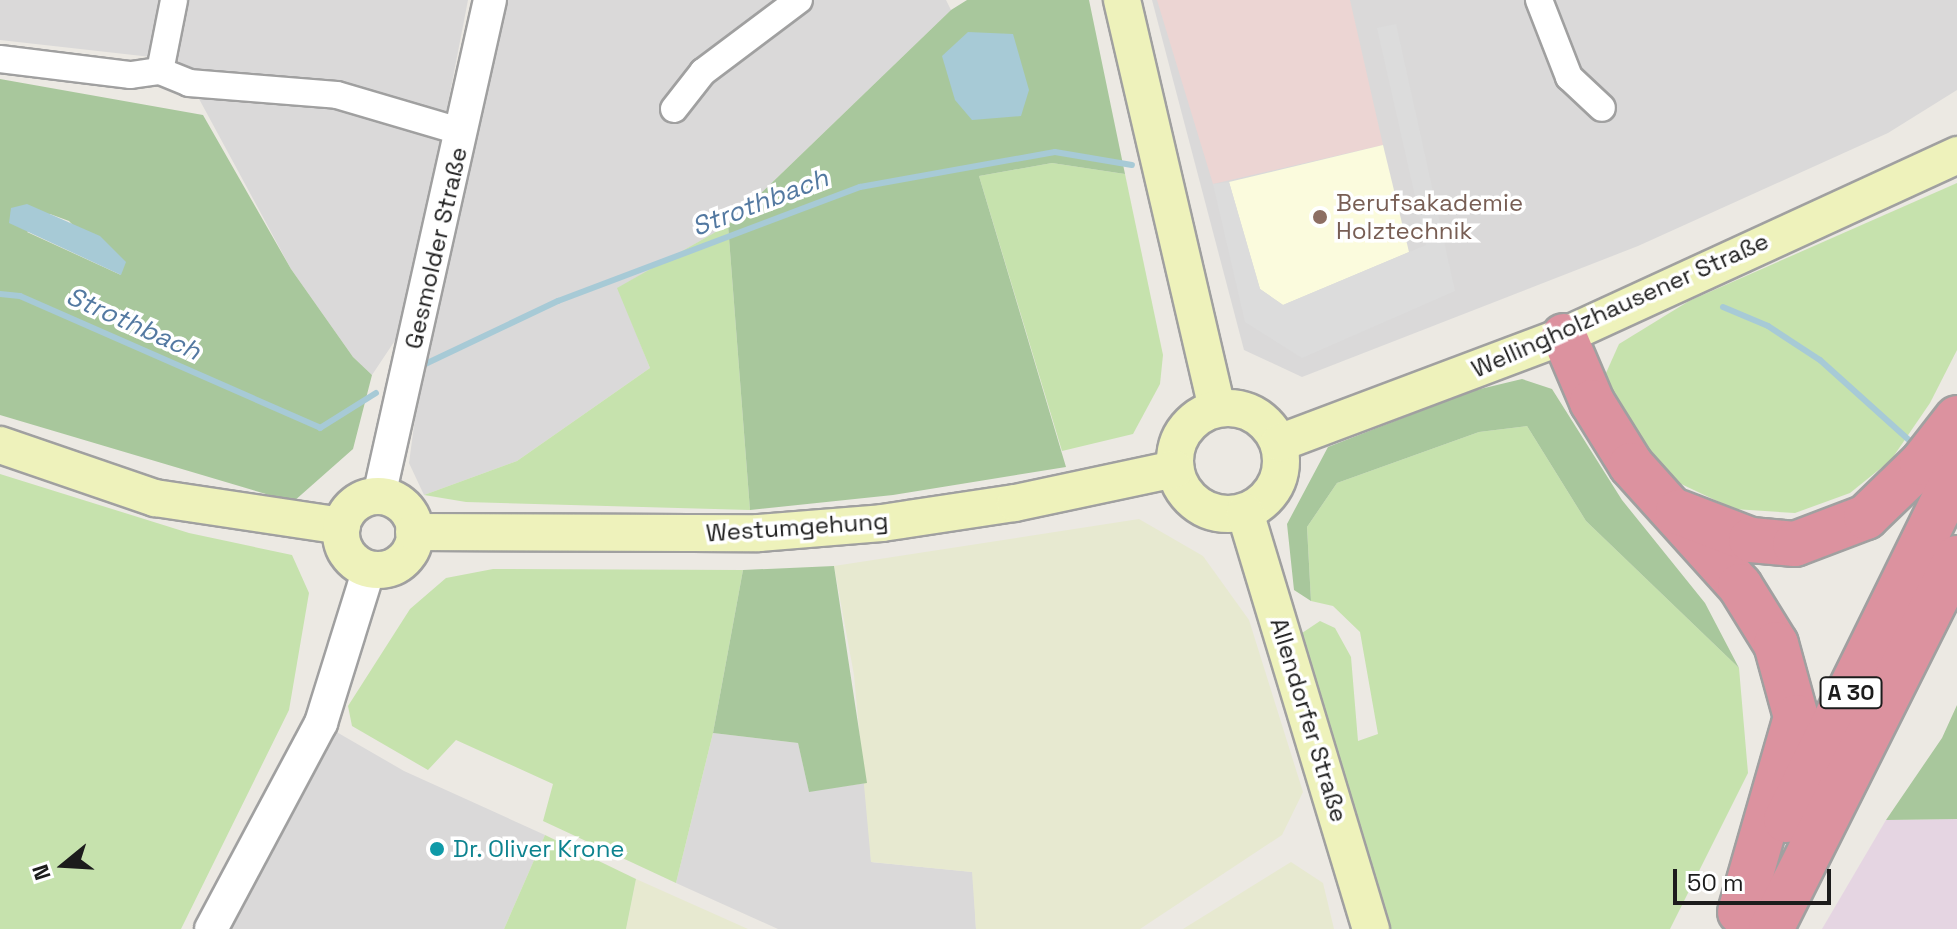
<!DOCTYPE html>
<html>
<head>
<meta charset="utf-8">
<style>
	body { margin:0 }
	#map { position:relative; width:1957px; height:929px; overflow:hidden; background:#ece9e3; font-family:"Space Grotesk",sans-serif }
	div>[style] { position:absolute }
	[style*='--x'] { left:calc(var(--x)*1px); top:calc(var(--y)*1px); width:calc(var(--w)*1px); rotate:calc(var(--a)*1deg) }
	.residential>* { inset:0; background:#dad9d9 }
	.commercial>* { inset:0; background:#ecd5d3 }
	.industrial>* { inset:0; background:#e5d5e2 }
	.education>* { inset:0; background:#fbfbdd }
	.farmland>* { inset:0; background:#e7e9d0 }
	.grass>* { inset:0; background:#c6e2ad }
	.forest>* { inset:0; background:#a8c79c }
	.parking>* { inset:0; background:#dcdcdc }
	.water>* { inset:0; background:#a7cad6 }
	.stream>* { height:6px; margin:-3px; padding:0 3px; transform-origin:3px; border-radius:3px; background:#a7cad6 }
	.roads { filter:drop-shadow(2px 0 #a0a0a0) drop-shadow(-2px 0 #a0a0a0) drop-shadow(0 2px #a0a0a0) drop-shadow(0 -2px #a0a0a0) }
	.minor>* { height:26px; margin:-13px; padding:0 13px; transform-origin:13px; border-radius:13px; background:#fff }
	.tertiary>* { height:32px; margin:-16px; padding:0 16px; transform-origin:16px; border-radius:16px; background:#fff }
	.secondary>* { height:36px; margin:-18px; padding:0 18px; transform-origin:18px; border-radius:18px; background:#eef2bb }
	.secondary>.ring { margin:-18px; padding:0; box-sizing:content-box; background:none; border:36px solid #eef2bb; border-radius:50% }
	.motorway>* { height:44px; margin:-22px; padding:0 22px; transform-origin:22px; border-radius:22px; background:#dc929f }
	.dots>* { width:22px; height:22px; translate:-50% -50%; box-sizing:border-box; border:4px solid #fff; border-radius:50% }
	span { translate:-50% -50%; white-space:nowrap; text-align:center; line-height:1.15; -webkit-text-stroke:7px #fff; paint-order:stroke }
	.shield-label span { padding:2px 6px; background:#fff; border:2px solid; border-radius:6px; -webkit-text-stroke-width:0 }
	.shield-label { font-size:22px; color:#1c1c1c; font-weight:700 }
	.education-label { font-size:24px; color:#785e54 }
	.left { translate:0 -50%; text-align:left }
	.street-label { font-size:24px; color:#1c1c1c }
	.culture-label { font-size:24px; color:#0d838f }
	.water-label { font-size:26px; color:#5379a1; font-style:italic }
	.north { position:absolute; left:24px; top:825px; width:80px; height:80px; -webkit-text-stroke:6px #fff; paint-order:stroke; rotate:252deg; font-size:22px; font-weight:700; line-height:32px; text-align:center; color:#1c1c1c }
	.north::after { content:''; display:block; margin:auto; width:28px; height:36px; background:#1c1c1c; clip-path:polygon(50% 0,100% 100%,50% 72%,0 100%) }
	.scale { position:absolute; left:1673px; top:869px; width:158px; height:36px; box-sizing:border-box; border:4px solid #1c1c1c; border-top:0; padding-left:10px; font-size:24px; line-height:28px; white-space:nowrap; color:#1c1c1c; -webkit-text-stroke:6px #fff; paint-order:stroke }
</style>
</head>
<body>
<div id="map">
	<div class="residential">
		<div style="clip-path:polygon(0 0,468px 0,427px 212px,396px 339px,372px 375px,353px 357px,291px 269px,178px 60px,0 40px)"></div>
		<div style="clip-path:polygon(508px 0,946px 0,951px 10px,728px 225px,618px 288px,650px 368px,517px 461px,424px 495px,409px 463px,415px 418px)"></div>
		<div style="clip-path:polygon(1152px 0,1957px 0,1957px 90px,1888px 133px,1638px 246px,1302px 377px,1244px 350px)"></div>
		<div style="clip-path:polygon(321px 723px,404px 771px,545px 835px,504px 929px,211px 929px)"></div>
		<div style="clip-path:polygon(713px 733px,798px 743px,809px 791px,867px 783px,871px 862px,973px 872px,976px 929px,778px 929px,676px 883px)"></div>
	</div>
	<div class="commercial">
		<div style="clip-path:polygon(1157px 0,1350px 0,1383px 145px,1213px 184px)"></div>
	</div>
	<div class="industrial">
		<div style="clip-path:polygon(1957px 819px,1957px 929px,1822px 929px,1886px 820px)"></div>
	</div>
	<div class="education">
		<div style="clip-path:polygon(1383px 145px,1409px 252px,1283px 305px,1260px 289px,1229px 182px)"></div>
	</div>
	<div class="farmland">
		<div style="clip-path:polygon(1139px 519px,1203px 556px,1249px 620px,1303px 792px,1282px 835px,1140px 929px,976px 929px,972px 872px,871px 862px,854px 675px,834px 566px)"></div>
		<div style="clip-path:polygon(1291px 862px,1323px 883px,1334px 929px,1183px 929px)"></div>
		<div style="clip-path:polygon(636px 879px,748px 929px,626px 929px)"></div>
	</div>
	<div class="grass">
		<div style="clip-path:polygon(1052px 163px,1125px 174px,1163px 355px,1160px 384px,1133px 434px,1062px 451px,979px 176px)"></div>
		<div style="clip-path:polygon(1957px 183px,1957px 350px,1930px 403px,1891px 460px,1850px 493px,1795px 513px,1734px 509px,1679px 483px,1625px 426px,1606px 388px,1606px 373px,1619px 344px,1689px 301px)"></div>
		<div style="clip-path:polygon(728px 225px,750px 510px,466px 502px,424px 495px,517px 461px,650px 368px,617px 288px)"></div>
		<div style="clip-path:polygon(1527px 426px,1586px 521px,1739px 668px,1748px 773px,1670px 929px,1389px 929px,1302px 633px,1320px 621px,1335px 628px,1351px 657px,1358px 741px,1378px 734px,1360px 632px,1333px 606px,1311px 601px,1307px 527px,1337px 483px,1479px 432px)"></div>
		<div style="clip-path:polygon(0 474px,189px 533px,292px 555px,309px 593px,289px 710px,181px 929px,0 929px)"></div>
		<div style="clip-path:polygon(493px 569px,743px 570px,713px 733px,676px 883px,543px 821px,553px 784px,456px 740px,428px 770px,352px 726px,348px 706px,410px 609px,446px 578px)"></div>
		<div style="clip-path:polygon(545px 835px,636px 879px,626px 929px,504px 929px)"></div>
	</div>
	<div class="forest">
		<div style="clip-path:polygon(967px 0,1089px 0,1125px 174px,1052px 163px,979px 176px,1066px 467px,893px 495px,750px 510px,728px 225px,951px 10px)"></div>
		<div style="clip-path:polygon(evenodd,0 79px,203px 115px,291px 269px,353px 357px,372px 375px,353px 449px,293px 502px,0 415px,0 79px,50px 214px,69px 221px,121px 275px,27px 232px,50px 214px)"></div>
		<div style="clip-path:polygon(1522px 379px,1552px 389px,1622px 500px,1705px 603px,1739px 668px,1586px 521px,1527px 426px,1479px 432px,1337px 483px,1307px 527px,1311px 601px,1294px 590px,1287px 524px,1328px 447px,1472px 391px)"></div>
		<div style="clip-path:polygon(834px 566px,867px 783px,809px 792px,798px 743px,713px 733px,743px 570px)"></div>
		<div style="clip-path:polygon(1957px 705px,1957px 819px,1886px 820px,1942px 738px)"></div>
	</div>
	<div class="parking">
		<div style="clip-path:polygon(1396px 24px,1455px 291px,1302px 358px,1245px 322px,1213px 184px,1229px 182px,1260px 289px,1283px 305px,1426px 245px,1377px 28px)"></div>
	</div>
	<div class="water">
		<div style="clip-path:polygon(968px 32px,1013px 34px,1029px 90px,1021px 116px,972px 120px,955px 100px,942px 56px)"></div>
		<div style="clip-path:polygon(27px 204px,100px 236px,126px 262px,121px 275px,9px 223px,11px 208px)"></div>
	</div>
	<div class="stream">
		<div style="--x:0;--y:294;--w:20;--a:6"></div>
		<div style="--x:20;--y:296;--w:328;--a:23.7"></div>
		<div style="--x:320;--y:428;--w:66;--a:-32"></div>
		<div style="--x:1723;--y:307;--w:49;--a:22.9"></div>
		<div style="--x:1768;--y:326;--w:62;--a:33.2"></div>
		<div style="--x:1820;--y:360;--w:120;--a:42"></div>
		<div style="--x:421;--y:366;--w:152;--a:-25.4"></div>
		<div style="--x:558;--y:301;--w:323;--a:-20.7"></div>
		<div style="--x:860;--y:187;--w:198;--a:-10.2"></div>
		<div style="--x:1055;--y:152;--w:78;--a:9.6"></div>
	</div>
	<div class="roads">
		<div class="minor">
			<div style="--x:1539;--y:0;--w:83;--a:68.7"></div>
			<div style="--x:1569;--y:77;--w:45;--a:43.2"></div>
			<div style="--x:0;--y:59;--w:132;--a:7"></div>
			<div style="--x:131;--y:75;--w:29;--a:-8"></div>
			<div style="--x:160;--y:71;--w:31;--a:22"></div>
			<div style="--x:189;--y:83;--w:148;--a:4.6"></div>
			<div style="--x:337;--y:95;--w:131;--a:16.4"></div>
			<div style="--x:160;--y:71;--w:72;--a:-78.8"></div>
			<div style="--x:674;--y:109;--w:47;--a:-51.9"></div>
			<div style="--x:703;--y:72;--w:120;--a:-36.9"></div>
		</div>
		<div class="tertiary">
			<div style="--x:379;--y:496;--w:508;--a:-77.39"></div>
			<div style="--x:211;--y:929;--w:234;--a:-61.9"></div>
			<div style="--x:321;--y:723;--w:161;--a:-72.7"></div>
		</div>
		<div class="secondary">
			<div style="--x:1122;--y:0;--w:419;--a:76.9"></div>
			<div class="ring" style="left:1175px;top:408px;width:70px;height:70px"></div>
			<div style="--x:1279;--y:443;--w:304;--a:-20.6"></div>
			<div style="--x:1564;--y:336;--w:433;--a:-24.7"></div>
			<div style="--x:0;--y:445;--w:164;--a:18.9"></div>
			<div style="--x:155;--y:498;--w:189;--a:8.5"></div>
			<div class="ring" style="left:341px;top:496px;width:38px;height:38px"></div>
			<div style="--x:1245;--y:512;--w:436;--a:73.2"></div>
			<div style="--x:414;--y:532;--w:345;--a:0.2"></div>
			<div style="--x:759;--y:533;--w:123;--a:-4.6"></div>
			<div style="--x:882;--y:523;--w:134;--a:-8.6"></div>
			<div style="--x:1015;--y:503;--w:164;--a:-12"></div>
		</div>
		<div class="motorway">
			<div style="--x:1564;--y:336;--w:72;--a:67"></div>
			<div style="--x:1592;--y:402;--w:74;--a:58.2"></div>
			<div style="--x:1631;--y:465;--w:163;--a:48"></div>
			<div style="--x:1740;--y:586;--w:68;--a:58.2"></div>
			<div style="--x:1776;--y:644;--w:76;--a:74.7"></div>
			<div style="--x:1796;--y:717;--w:203;--a:106"></div>
			<div style="--x:1678;--y:512;--w:78;--a:21"></div>
			<div style="--x:1751;--y:540;--w:44;--a:5.2"></div>
			<div style="--x:1795;--y:544;--w:76;--a:-20.8"></div>
			<div style="--x:1866;--y:517;--w:78;--a:-44"></div>
			<div style="--x:1922;--y:463;--w:57;--a:-52.1"></div>
			<div style="--x:1786;--y:820;--w:388;--a:-63.8"></div>
			<div style="--x:1771;--y:929;--w:415;--a:-63.4"></div>
		</div>
	</div>
	<div class="dots">
		<div style="left:1320px;top:217px;background:#8d6e63"></div>
		<div style="left:437px;top:849px;background:#0f9aa8"></div>
	</div>
	<div class="shield-label">
		<span style="left:1851px;top:693px">A 30</span>
	</div>
	<div class="education-label">
		<span class="left" style="left:1336px;top:217px">Berufsakademie<br>Holztechnik</span>
	</div>
	<div class="street-label">
		<span style="left:436px;top:248px;rotate:-77deg">Gesmolder Straße</span>
		<span style="left:1620px;top:305px;rotate:-24deg">Wellingholzhausener Straße</span>
		<span style="left:797px;top:527px;rotate:-4deg">Westumgehung</span>
		<span style="left:1309px;top:720px;rotate:73deg">Allendorfer Straße</span>
	</div>
	<div class="culture-label">
		<span class="left" style="left:453px;top:849px">Dr. Oliver Krone</span>
	</div>
	<div class="water-label">
		<span style="left:760px;top:203px;rotate:-21deg">Strothbach</span>
		<span style="left:133px;top:324px;rotate:24deg">Strothbach</span>
	</div>
	<div class="north">N</div>
	<div class="scale">50 m</div>
</div>
</body>
</html>
